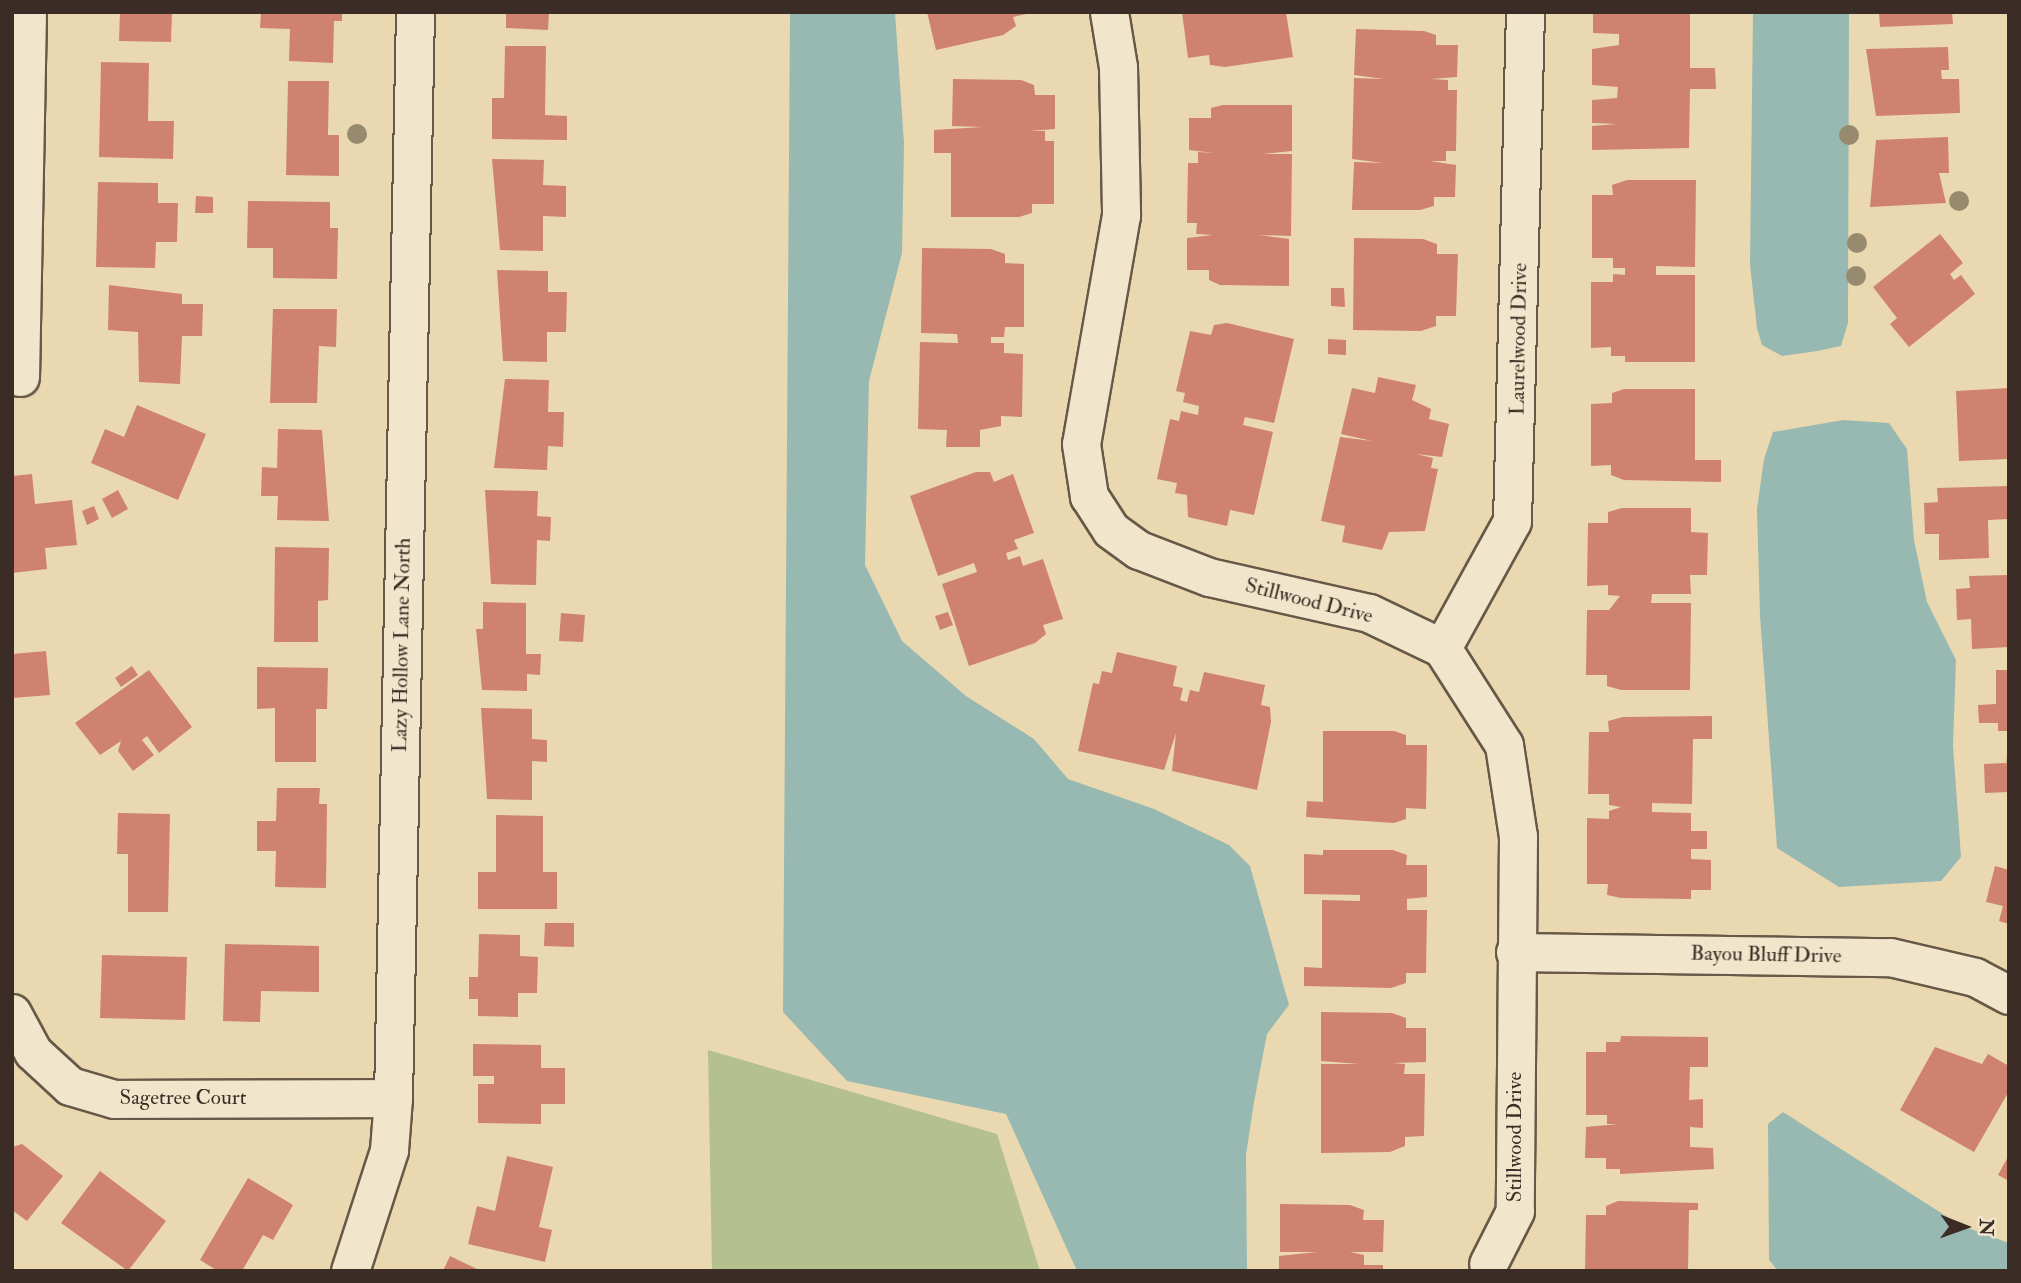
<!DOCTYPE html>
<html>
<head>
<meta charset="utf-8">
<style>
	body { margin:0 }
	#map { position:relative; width:2021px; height:1283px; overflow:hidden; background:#ead9b0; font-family:"IM FELL Double Pica",serif }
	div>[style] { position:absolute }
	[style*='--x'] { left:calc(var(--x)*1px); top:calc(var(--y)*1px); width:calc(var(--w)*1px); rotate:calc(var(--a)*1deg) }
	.green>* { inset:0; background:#b4c08d }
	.water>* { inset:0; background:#98b9b1 }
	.building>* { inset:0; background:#cf8270 }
	.roads { filter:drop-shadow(2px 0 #675848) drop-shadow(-2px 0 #675848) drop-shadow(0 2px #675848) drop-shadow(0 -2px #675848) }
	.minor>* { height:37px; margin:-18.5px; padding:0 18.5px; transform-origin:18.5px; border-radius:18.5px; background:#f1e6cc }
	.trees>* { width:20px; height:20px; margin:-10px; border-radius:50%; background:#978a6f }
	span { translate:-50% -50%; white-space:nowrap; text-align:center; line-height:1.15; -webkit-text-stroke:6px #f1e6cc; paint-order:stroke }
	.street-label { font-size:21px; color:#3b2d25 }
	.frame { position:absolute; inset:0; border:14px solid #3b2d25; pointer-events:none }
	.north { position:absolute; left:1930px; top:1192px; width:70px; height:70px; -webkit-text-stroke:5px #f1e6cc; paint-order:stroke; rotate:91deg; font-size:19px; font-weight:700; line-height:28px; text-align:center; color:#3b2d25 }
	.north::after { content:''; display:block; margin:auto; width:24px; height:32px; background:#3b2d25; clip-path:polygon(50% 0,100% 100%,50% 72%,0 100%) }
</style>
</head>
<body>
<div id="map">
	<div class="green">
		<div style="clip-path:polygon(708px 1050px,997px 1134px,1040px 1271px,712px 1271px)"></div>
	</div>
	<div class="water">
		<div style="clip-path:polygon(790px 12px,895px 12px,904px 143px,902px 253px,869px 381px,865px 565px,902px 641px,966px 696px,1034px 739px,1068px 779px,1154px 809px,1229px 845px,1250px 866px,1289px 1005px,1267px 1034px,1254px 1102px,1246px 1155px,1247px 1271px,1077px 1271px,1006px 1114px,847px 1081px,783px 1012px)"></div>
		<div style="clip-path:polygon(1753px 12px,1849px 12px,1848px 323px,1841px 346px,1817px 351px,1782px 356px,1762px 345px,1757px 328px,1750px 265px)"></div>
		<div style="clip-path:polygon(1843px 420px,1889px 423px,1907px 449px,1914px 540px,1927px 602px,1956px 660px,1953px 746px,1961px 857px,1941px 881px,1839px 887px,1777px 848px,1760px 616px,1757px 509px,1764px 459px,1773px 432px)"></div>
		<div style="clip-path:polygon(1783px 1112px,1960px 1225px,2009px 1243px,2009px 1271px,1778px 1271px,1769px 1260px,1768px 1124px)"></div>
	</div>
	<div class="building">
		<div style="clip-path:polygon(120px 12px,172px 12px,171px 42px,119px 41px)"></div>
		<div style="clip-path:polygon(261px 12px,342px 12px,342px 21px,334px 21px,333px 63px,289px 61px,290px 29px,260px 28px)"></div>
		<div style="clip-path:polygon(506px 12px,549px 12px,548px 30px,506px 28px)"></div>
		<div style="clip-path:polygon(927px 12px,1031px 12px,1031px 13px,1013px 17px,1016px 26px,1003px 35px,936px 50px)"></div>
		<div style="clip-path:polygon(1182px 12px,1286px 12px,1293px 57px,1225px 67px,1210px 65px,1209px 55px,1188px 58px)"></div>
		<div style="clip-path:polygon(1593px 12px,1690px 12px,1690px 68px,1715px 68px,1716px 89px,1690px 89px,1689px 148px,1592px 150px,1592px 126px,1617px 124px,1592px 123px,1592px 100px,1617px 98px,1618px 87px,1592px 85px,1592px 49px,1619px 45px,1619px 34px,1593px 33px)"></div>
		<div style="clip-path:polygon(1879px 12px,1952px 12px,1953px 24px,1880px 27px)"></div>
		<div style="clip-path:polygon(1356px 29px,1424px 31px,1436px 35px,1436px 45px,1458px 45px,1457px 77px,1431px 79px,1448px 80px,1448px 90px,1457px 90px,1456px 151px,1446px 151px,1446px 161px,1430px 161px,1456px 165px,1455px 197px,1434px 197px,1434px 206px,1420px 210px,1352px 210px,1354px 162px,1383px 163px,1352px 159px,1354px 78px,1384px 79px,1354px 75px)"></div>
		<div style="clip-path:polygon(505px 46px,546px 46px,545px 115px,567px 116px,567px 140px,492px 139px,492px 98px,504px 98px)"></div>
		<div style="clip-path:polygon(1948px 47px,1949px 70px,1941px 70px,1942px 79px,1959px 79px,1960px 113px,1876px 116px,1866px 49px)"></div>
		<div style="clip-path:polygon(101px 62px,149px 63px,148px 121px,174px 121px,173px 159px,99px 157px)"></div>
		<div style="clip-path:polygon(953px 79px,1021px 80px,1034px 85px,1035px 95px,1055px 95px,1055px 129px,1029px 131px,1045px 131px,1045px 141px,1054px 141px,1054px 204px,1032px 204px,1032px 213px,1019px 217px,951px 217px,951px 153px,934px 153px,934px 130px,982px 127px,952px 126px)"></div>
		<div style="clip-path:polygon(288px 81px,329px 81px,328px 135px,339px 135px,339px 176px,286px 175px)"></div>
		<div style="clip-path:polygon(1223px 105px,1292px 105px,1292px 151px,1262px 154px,1292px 154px,1291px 236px,1259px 235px,1289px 239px,1289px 286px,1220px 285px,1209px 280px,1209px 270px,1187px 270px,1187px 238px,1213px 235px,1196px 234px,1197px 223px,1187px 223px,1188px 163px,1198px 163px,1198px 152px,1214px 153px,1189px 150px,1189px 118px,1211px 118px,1211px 108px)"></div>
		<div style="clip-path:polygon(1948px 137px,1949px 173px,1939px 173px,1946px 203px,1870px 207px,1876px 140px)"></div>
		<div style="clip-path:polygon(492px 159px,544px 160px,543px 185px,566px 186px,566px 217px,543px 216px,543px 251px,500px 250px)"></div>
		<div style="clip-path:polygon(1627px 180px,1696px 180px,1695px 267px,1656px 266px,1656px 275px,1695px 275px,1695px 362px,1625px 362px,1625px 356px,1611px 356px,1611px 347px,1591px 348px,1591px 282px,1613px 282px,1613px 274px,1625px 275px,1625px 268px,1613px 268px,1613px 258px,1592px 258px,1592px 195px,1613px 195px,1612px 185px)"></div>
		<div style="clip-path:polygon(98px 182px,158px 183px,158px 203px,178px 203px,177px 242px,156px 242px,155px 268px,96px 267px)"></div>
		<div style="clip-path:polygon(196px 196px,213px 197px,213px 213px,195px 213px)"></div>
		<div style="clip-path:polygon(248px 201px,330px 202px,330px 228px,338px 228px,337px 279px,273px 278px,273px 248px,247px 248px)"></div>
		<div style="clip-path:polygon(1940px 234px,1963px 263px,1950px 274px,1954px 280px,1961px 275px,1975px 294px,1909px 347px,1890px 324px,1897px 318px,1873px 287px)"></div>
		<div style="clip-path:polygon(1354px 238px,1423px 239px,1437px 244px,1437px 254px,1458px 254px,1456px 316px,1436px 316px,1436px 326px,1421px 331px,1353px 330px)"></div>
		<div style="clip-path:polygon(922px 248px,991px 249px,1005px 254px,1005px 263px,1024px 264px,1024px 327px,1005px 327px,1004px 337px,991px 337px,991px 343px,1004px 343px,1004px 353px,1023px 354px,1022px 417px,1001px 416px,1001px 426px,980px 430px,980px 447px,946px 447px,947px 430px,918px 429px,920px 342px,958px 343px,957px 334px,921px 333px)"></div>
		<div style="clip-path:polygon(497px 270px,548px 271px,548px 292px,567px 292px,566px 332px,547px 332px,547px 362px,503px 361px)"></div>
		<div style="clip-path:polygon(109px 285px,182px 294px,182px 304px,203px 304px,202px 336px,182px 336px,180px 384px,139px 382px,138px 332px,108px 330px)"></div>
		<div style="clip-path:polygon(1331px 288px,1344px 288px,1345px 307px,1331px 306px)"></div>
		<div style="clip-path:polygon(273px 309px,337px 309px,336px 347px,319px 346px,317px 403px,270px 403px)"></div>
		<div style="clip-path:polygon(1227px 323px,1294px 339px,1274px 423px,1245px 417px,1243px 425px,1273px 432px,1254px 515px,1230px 510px,1227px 526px,1188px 517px,1187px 495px,1175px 493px,1177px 483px,1157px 479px,1170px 419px,1179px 421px,1181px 411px,1198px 415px,1199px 406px,1183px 402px,1185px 393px,1176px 391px,1190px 331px,1211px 335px,1214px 325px)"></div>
		<div style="clip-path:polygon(1328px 339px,1346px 340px,1346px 355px,1328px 354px)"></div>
		<div style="clip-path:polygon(1378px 377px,1416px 385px,1412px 400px,1431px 409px,1429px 419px,1449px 424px,1442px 457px,1416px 454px,1433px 458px,1431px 468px,1438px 469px,1425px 531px,1389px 532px,1382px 550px,1342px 542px,1345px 526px,1321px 521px,1340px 437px,1372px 441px,1341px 434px,1352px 388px,1375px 393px)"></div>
		<div style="clip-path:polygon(505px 379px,549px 380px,548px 412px,564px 412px,563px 447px,548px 446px,547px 470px,494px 468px)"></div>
		<div style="clip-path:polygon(2009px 388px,2009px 459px,1959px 461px,1956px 391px)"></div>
		<div style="clip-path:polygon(1624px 389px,1695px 389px,1695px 460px,1721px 460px,1721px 482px,1624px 480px,1611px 475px,1611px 465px,1591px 466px,1591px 404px,1612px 403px,1612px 393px)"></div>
		<div style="clip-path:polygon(137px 405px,206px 434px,178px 500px,91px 463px,105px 429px,124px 437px)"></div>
		<div style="clip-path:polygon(278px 429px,322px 430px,329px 521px,277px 520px,278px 496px,261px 496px,262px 467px,277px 468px)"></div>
		<div style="clip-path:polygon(976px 472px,990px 472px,994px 482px,1013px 474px,1034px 533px,1014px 540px,1018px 549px,1006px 553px,1008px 560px,1020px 556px,1023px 566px,1043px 559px,1063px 619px,1043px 625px,1046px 634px,1035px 643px,969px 666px,942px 584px,977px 572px,974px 563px,938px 576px,910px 496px)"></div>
		<div style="clip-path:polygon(32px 474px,35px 504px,72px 500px,77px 545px,45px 548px,47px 569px,12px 573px,12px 476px)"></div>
		<div style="clip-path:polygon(2009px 486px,2009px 519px,1988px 520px,1989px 558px,1939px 560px,1939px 534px,1925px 534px,1924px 503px,1938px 502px,1937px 488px)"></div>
		<div style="clip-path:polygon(118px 490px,128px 509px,112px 518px,102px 499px)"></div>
		<div style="clip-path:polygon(485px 490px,538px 491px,537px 516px,551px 517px,550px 541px,537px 540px,536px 585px,491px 584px)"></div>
		<div style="clip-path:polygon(94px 506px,99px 519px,87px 525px,82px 511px)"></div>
		<div style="clip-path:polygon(1622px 508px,1691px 508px,1691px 532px,1708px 533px,1707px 575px,1690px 575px,1691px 594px,1652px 594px,1651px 603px,1691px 603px,1690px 690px,1621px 690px,1607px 686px,1607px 675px,1586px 675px,1587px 610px,1609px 610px,1620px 596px,1608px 595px,1608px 585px,1587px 586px,1588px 523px,1608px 523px,1608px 512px)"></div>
		<div style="clip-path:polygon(275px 547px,329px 548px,328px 600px,318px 601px,318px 642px,274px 642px)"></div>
		<div style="clip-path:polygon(2009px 575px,2009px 647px,1972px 649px,1971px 619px,1957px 620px,1956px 589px,1970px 588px,1969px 576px)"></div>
		<div style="clip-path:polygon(483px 602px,526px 603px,526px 654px,541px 654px,540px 675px,527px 674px,527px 691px,482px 690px,476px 629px,483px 629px)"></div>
		<div style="clip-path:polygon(948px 612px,953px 625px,940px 630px,935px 616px)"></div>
		<div style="clip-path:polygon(561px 613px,585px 615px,583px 642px,559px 641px)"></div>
		<div style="clip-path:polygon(46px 651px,50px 695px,12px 698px,12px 654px)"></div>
		<div style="clip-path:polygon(1117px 652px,1177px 666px,1173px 686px,1183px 688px,1180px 700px,1187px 702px,1190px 690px,1199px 692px,1204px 672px,1265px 685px,1261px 705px,1270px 707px,1271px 722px,1257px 790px,1172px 771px,1176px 733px,1164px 770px,1078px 751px,1093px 683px,1099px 684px,1102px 671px,1112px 673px)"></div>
		<div style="clip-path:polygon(132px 666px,138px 675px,121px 687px,115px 678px)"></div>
		<div style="clip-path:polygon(257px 667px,328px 668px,327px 709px,316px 709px,316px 762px,275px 762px,275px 708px,257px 709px)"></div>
		<div style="clip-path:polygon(149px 670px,192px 727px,159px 753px,147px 736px,142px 740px,154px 755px,133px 771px,118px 751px,121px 741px,100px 755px,75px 723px)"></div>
		<div style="clip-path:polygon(1996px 670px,2009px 670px,2009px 731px,1998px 731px,1998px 723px,1979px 723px,1978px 705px,1996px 704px)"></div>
		<div style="clip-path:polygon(481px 708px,532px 709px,532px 739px,547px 740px,547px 762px,532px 761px,532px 800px,487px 799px)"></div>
		<div style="clip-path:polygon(1712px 716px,1712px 739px,1693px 739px,1692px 804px,1652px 803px,1652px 812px,1691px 813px,1691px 831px,1707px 831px,1707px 849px,1691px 849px,1691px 859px,1711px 860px,1711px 890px,1691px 890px,1691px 899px,1621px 898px,1607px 895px,1608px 884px,1587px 884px,1587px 818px,1609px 819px,1609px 811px,1621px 807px,1609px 805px,1609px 794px,1588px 794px,1589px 732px,1609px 732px,1608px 721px,1623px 717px)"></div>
		<div style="clip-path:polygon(1323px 731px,1394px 731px,1406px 735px,1406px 745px,1427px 745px,1426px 809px,1406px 808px,1406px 819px,1394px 823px,1306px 817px,1307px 801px,1323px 802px)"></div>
		<div style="clip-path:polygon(2006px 755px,2009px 792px,1985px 793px,1984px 764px,2006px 763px)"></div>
		<div style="clip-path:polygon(277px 788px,320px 788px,319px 804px,327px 804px,326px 888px,275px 887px,276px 851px,257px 851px,257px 821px,276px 821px)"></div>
		<div style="clip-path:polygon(118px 813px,170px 814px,168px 912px,128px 912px,128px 854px,117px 854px)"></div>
		<div style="clip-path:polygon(496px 815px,543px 816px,543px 872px,557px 872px,557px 909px,478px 909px,478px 872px,496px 872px)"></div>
		<div style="clip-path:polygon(1323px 850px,1393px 850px,1407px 855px,1406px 865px,1427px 865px,1427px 897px,1395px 900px,1407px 899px,1407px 910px,1427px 910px,1426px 973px,1406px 973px,1406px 983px,1391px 988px,1304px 986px,1304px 967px,1322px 968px,1322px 900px,1360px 901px,1360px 895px,1304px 894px,1304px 854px,1323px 855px)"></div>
		<div style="clip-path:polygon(1995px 866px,2009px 870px,2009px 924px,1999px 921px,2003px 906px,1986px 902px)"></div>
		<div style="clip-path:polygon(545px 923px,574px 923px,574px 947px,544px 946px)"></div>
		<div style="clip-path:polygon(479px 934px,520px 935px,520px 956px,538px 957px,537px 993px,518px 993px,518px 1017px,478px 1016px,478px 999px,469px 999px,469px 977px,478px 977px)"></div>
		<div style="clip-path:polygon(225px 944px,319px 946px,319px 992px,261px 991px,260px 1022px,223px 1021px)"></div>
		<div style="clip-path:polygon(102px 955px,187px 957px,185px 1020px,100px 1018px)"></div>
		<div style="clip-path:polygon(1321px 1012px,1392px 1013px,1406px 1018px,1406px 1028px,1426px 1028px,1426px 1062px,1392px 1063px,1405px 1064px,1404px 1074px,1425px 1074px,1424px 1136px,1405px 1137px,1405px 1146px,1390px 1152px,1321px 1153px,1321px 1064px,1359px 1064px,1321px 1061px)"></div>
		<div style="clip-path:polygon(1621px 1036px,1708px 1037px,1708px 1067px,1690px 1067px,1689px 1100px,1703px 1099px,1703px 1128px,1690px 1127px,1690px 1147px,1713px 1148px,1714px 1169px,1620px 1174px,1620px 1169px,1606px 1169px,1606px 1158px,1585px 1158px,1586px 1127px,1619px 1124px,1607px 1124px,1607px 1115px,1586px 1115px,1586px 1052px,1606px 1052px,1606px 1042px,1620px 1042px)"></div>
		<div style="clip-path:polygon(473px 1044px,541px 1045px,541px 1068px,565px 1068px,565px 1104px,541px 1104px,541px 1124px,478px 1123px,478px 1084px,494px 1084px,494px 1076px,473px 1076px)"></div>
		<div style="clip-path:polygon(1935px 1047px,1982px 1064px,1988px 1054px,2009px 1066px,2009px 1091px,1974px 1152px,1900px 1110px)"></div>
		<div style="clip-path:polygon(22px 1144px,63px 1176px,27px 1221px,12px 1210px,12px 1147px)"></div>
		<div style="clip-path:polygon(2009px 1155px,2009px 1181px,1998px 1175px)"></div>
		<div style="clip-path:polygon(507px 1156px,553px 1167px,539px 1227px,552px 1230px,545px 1262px,468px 1244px,477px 1206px,495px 1211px)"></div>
		<div style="clip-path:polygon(100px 1171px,166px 1221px,128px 1271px,61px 1223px)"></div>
		<div style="clip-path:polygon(248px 1178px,293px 1205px,273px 1240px,263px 1235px,242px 1271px,218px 1271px,200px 1260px)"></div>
		<div style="clip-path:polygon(1618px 1201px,1698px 1203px,1698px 1210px,1689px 1210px,1688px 1271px,1585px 1271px,1586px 1215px,1606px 1215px,1606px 1206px)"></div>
		<div style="clip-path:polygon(1280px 1204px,1350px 1205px,1364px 1210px,1363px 1220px,1384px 1220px,1383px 1252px,1350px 1252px,1364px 1255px,1364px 1265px,1383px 1265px,1383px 1271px,1279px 1271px,1279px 1256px,1317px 1252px,1280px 1252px)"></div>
		<div style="clip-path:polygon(450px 1256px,481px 1271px,443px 1271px)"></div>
	</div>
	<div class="roads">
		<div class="minor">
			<div style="--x:1109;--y:12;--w:56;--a:80.7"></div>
			<div style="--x:1118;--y:67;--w:148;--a:88.8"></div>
			<div style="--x:1121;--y:215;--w:232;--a:99.9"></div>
			<div style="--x:1081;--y:444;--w:53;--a:81.3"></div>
			<div style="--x:1089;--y:496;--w:40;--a:57.1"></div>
			<div style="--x:1111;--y:530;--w:34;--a:36"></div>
			<div style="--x:1139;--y:550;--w:75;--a:21.1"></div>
			<div style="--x:1209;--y:577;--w:164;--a:12.7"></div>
			<div style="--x:1369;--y:613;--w:81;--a:25.6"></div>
			<div style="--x:1442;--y:648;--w:115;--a:57.4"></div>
			<div style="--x:1504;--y:745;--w:92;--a:81.3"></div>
			<div style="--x:1518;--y:836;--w:375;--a:90.5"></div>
			<div style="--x:1515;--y:1211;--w:59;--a:117"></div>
			<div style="--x:20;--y:377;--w:365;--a:-88.9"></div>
			<div style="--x:1442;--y:648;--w:145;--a:-61.1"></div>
			<div style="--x:1512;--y:521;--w:509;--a:-88.54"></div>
			<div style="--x:1515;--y:952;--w:375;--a:0.8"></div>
			<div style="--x:1890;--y:957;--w:87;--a:13.2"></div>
			<div style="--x:1975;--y:977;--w:38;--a:28"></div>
			<div style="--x:12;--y:1013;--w:44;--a:61.7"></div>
			<div style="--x:33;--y:1052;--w:50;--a:42.6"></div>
			<div style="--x:70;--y:1086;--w:46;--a:16.5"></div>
			<div style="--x:114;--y:1099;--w:279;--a:-0.2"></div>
			<div style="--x:350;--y:1271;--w:127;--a:-72.1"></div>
			<div style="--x:389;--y:1150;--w:52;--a:-85.6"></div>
			<div style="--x:393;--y:1098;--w:1086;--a:-88.84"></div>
		</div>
	</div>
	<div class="trees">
		<div style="left:357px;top:134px"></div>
		<div style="left:1849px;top:135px"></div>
		<div style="left:1959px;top:201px"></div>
		<div style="left:1857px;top:243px"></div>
		<div style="left:1856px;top:276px"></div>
	</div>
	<div class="street-label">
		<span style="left:1519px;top:339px;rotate:-89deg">Laurelwood Drive</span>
		<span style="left:1309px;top:601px;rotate:14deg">Stillwood Drive</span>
		<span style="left:402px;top:645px;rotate:-89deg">Lazy Hollow Lane North</span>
		<span style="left:1766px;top:955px;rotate:1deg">Bayou Bluff Drive</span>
		<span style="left:183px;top:1098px">Sagetree Court</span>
		<span style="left:1515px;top:1137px;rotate:-90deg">Stillwood Drive</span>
	</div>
	<div class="frame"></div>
	<div class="north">N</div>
</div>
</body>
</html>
